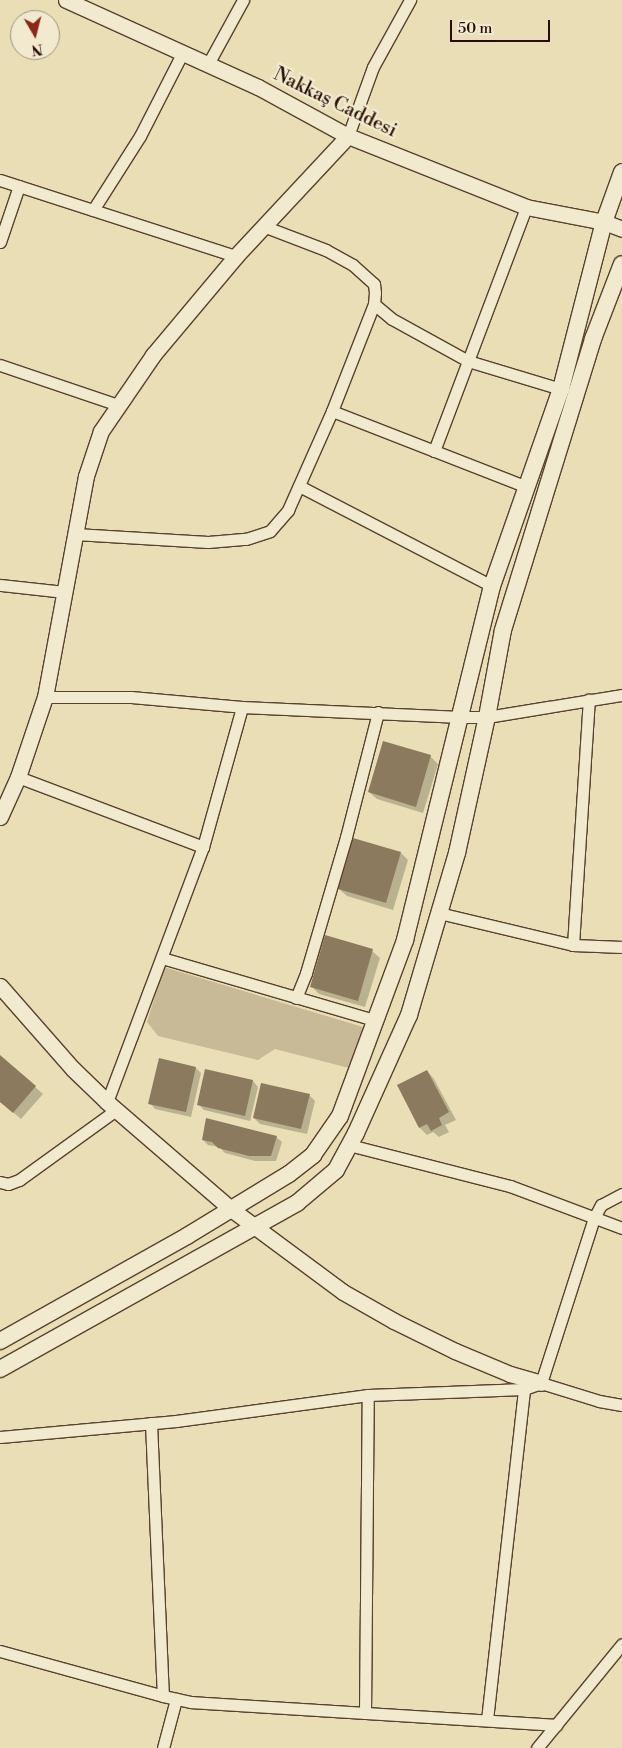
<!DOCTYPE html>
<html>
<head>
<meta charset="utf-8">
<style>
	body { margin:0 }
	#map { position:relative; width:622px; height:1748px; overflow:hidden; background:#e9deb5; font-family:"Libre Bodoni",serif }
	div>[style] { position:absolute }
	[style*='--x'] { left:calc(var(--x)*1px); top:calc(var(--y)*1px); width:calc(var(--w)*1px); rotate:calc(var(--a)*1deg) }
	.green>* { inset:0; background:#c8ba97 }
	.shadow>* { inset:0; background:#0003 }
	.building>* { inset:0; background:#8c7a5f }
	.roads { filter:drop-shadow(1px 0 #58412f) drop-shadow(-1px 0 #58412f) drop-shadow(0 1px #58412f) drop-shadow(0 -1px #58412f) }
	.minor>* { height:11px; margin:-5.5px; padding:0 5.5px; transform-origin:5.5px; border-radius:5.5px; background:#f1eacf }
	.tertiary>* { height:15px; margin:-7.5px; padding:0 7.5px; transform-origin:7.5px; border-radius:7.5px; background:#f1eacf }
	.secondary>* { height:16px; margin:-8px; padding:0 8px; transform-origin:8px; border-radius:8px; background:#f1eacf }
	span { translate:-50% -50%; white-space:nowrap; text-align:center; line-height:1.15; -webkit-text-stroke:4.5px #f1eacf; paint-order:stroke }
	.street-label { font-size:19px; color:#280d02 }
	.north { position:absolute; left:10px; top:10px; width:50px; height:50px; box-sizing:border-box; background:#f1eacf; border:1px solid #a1927d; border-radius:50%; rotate:172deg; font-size:14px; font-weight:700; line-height:20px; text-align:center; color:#280d02 }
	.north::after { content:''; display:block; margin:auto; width:18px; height:22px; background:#8f2418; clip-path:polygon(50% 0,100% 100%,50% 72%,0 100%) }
	.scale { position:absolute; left:450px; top:20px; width:100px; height:22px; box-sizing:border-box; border:2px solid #280d02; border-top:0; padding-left:6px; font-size:15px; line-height:18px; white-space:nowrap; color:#280d02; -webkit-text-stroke:4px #f1eacf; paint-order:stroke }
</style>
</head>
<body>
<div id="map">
	<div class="green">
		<div style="clip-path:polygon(164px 967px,363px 1027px,349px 1068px,275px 1049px,258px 1060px,158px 1036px,147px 1022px)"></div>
	</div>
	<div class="shadow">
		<div style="clip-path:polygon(430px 756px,438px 764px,423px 813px,377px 799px,369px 792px)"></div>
		<div style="clip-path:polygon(401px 853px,408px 860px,393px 910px,347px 896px,339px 889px)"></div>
		<div style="clip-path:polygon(372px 951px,380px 958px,365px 1007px,319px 994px,311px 986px)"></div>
		<div style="clip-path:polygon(0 1056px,43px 1094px,21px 1119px,0 1101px)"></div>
		<div style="clip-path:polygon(196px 1068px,201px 1073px,191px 1117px,155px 1109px,150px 1103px)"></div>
		<div style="clip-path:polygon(427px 1071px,434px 1079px,456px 1120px,445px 1125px,449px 1132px,439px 1137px,433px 1132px,427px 1135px,420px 1128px,398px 1086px)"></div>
		<div style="clip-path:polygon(253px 1081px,258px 1087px,250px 1121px,204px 1110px,198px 1104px)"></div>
		<div style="clip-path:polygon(309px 1095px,315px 1101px,307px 1134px,260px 1124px,254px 1118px)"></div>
		<div style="clip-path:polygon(276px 1137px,282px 1142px,276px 1161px,255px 1161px,225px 1153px,219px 1147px,208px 1145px,203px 1140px)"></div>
	</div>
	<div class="building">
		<div style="clip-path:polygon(383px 741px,431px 755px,416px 807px,368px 792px)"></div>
		<div style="clip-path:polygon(353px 838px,401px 852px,386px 903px,338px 889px)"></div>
		<div style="clip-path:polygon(325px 935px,373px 949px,358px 1001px,310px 987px)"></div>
		<div style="clip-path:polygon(0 1055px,36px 1086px,13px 1113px,0 1102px)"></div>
		<div style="clip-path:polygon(159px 1058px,196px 1067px,186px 1112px,148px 1104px)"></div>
		<div style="clip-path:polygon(205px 1069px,253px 1080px,245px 1116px,197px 1105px)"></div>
		<div style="clip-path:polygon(427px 1070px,449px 1112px,439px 1118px,442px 1125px,431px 1131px,427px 1124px,419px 1128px,397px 1085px)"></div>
		<div style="clip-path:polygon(261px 1083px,310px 1094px,301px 1129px,253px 1118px)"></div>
		<div style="clip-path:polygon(206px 1118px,277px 1136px,271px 1156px,249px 1156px,218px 1148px,212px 1142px,202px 1140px)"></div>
	</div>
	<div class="roads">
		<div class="minor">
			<div style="--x:208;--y:64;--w:73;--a:-61.3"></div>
			<div style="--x:348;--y:136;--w:73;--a:-70.1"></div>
			<div style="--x:373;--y:67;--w:77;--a:-61.1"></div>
			<div style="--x:0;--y:180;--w:248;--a:17.9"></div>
			<div style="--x:93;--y:210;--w:88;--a:-57.6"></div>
			<div style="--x:140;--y:136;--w:94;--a:-62.9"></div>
			<div style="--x:0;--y:242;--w:59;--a:-71.3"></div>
			<div style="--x:374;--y:304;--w:23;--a:40"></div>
			<div style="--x:392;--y:319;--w:87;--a:28.9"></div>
			<div style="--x:468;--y:361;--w:97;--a:16.8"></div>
			<div style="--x:0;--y:365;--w:125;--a:18.7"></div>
			<div style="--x:332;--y:411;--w:209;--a:21.3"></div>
			<div style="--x:434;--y:451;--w:261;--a:-69.3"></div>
			<div style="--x:299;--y:486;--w:217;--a:27.4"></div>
			<div style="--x:75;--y:534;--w:133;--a:3.4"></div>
			<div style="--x:208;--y:542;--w:38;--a:-5"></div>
			<div style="--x:246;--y:539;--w:25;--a:-18"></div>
			<div style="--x:270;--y:531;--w:28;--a:-49"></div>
			<div style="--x:288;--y:510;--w:108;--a:-66"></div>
			<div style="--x:332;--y:411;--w:115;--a:-68.6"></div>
			<div style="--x:374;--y:304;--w:11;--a:-85"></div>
			<div style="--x:375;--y:293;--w:9;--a:-96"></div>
			<div style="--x:374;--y:284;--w:28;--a:-138"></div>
			<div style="--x:353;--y:265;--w:31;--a:-151"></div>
			<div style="--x:326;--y:250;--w:67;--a:-159.1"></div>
			<div style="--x:0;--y:585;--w:64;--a:6.2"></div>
			<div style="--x:45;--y:697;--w:86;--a:0"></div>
			<div style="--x:131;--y:697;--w:111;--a:5.1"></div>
			<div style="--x:242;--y:707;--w:219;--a:2.6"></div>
			<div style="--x:461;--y:717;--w:26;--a:0"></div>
			<div style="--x:487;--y:717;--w:137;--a:-9.3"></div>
			<div style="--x:18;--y:777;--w:198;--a:20.7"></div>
			<div style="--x:439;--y:913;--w:138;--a:13.4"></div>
			<div style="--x:573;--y:945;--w:49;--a:2.3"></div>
			<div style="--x:573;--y:945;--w:246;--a:-86.3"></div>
			<div style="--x:162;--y:958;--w:221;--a:16.3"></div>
			<div style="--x:296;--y:998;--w:27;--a:-68"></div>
			<div style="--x:306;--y:973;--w:142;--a:-73.6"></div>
			<div style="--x:346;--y:837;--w:129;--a:-75.6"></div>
			<div style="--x:107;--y:1102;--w:272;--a:-69.4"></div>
			<div style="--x:203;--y:847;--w:145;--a:-74.4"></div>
			<div style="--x:349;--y:1145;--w:166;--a:14.3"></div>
			<div style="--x:510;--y:1186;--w:120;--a:20.6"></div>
			<div style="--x:0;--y:1182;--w:8;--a:14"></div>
			<div style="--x:8;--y:1184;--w:12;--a:-20"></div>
			<div style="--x:19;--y:1180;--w:120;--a:-35.8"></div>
			<div style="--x:541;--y:1383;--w:173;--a:-72.2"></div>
			<div style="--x:594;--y:1218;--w:15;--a:-62"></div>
			<div style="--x:601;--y:1205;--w:24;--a:-28"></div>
			<div style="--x:151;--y:1423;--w:273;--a:87.5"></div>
			<div style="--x:0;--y:1437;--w:177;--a:-5.2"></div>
			<div style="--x:176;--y:1421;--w:194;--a:-7.7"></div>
			<div style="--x:368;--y:1395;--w:156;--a:-2.2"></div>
			<div style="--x:524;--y:1389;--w:18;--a:-19"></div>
			<div style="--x:541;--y:1383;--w:61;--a:17.2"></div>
			<div style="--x:599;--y:1401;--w:23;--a:10"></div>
			<div style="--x:0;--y:1651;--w:169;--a:15.4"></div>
			<div style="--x:163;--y:1696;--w:29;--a:12"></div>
			<div style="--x:191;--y:1702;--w:366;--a:3.6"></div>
			<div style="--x:365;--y:1713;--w:318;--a:-89.5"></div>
			<div style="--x:487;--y:1720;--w:333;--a:-83.6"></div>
			<div style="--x:163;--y:1748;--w:51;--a:-75.1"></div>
			<div style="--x:537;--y:1748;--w:134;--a:-50.7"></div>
		</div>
		<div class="tertiary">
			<div style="--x:66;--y:0;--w:211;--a:24.4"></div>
			<div style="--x:258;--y:87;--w:102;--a:28.6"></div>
			<div style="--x:348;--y:136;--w:192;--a:21.7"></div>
			<div style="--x:526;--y:207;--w:79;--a:10.9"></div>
			<div style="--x:604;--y:222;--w:19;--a:21"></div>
			<div style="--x:0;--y:817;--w:44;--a:-65.8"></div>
			<div style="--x:18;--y:777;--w:84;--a:-71.4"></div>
			<div style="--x:45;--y:697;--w:225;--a:-79.5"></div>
			<div style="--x:86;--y:476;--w:47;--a:-71.6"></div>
			<div style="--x:101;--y:431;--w:92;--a:-55.6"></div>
			<div style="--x:153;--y:355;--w:129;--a:-50"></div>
			<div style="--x:236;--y:256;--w:164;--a:-47"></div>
			<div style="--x:0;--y:986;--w:111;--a:48.7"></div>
			<div style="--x:73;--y:1069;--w:47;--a:44.1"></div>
			<div style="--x:107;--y:1102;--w:164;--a:40.8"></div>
			<div style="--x:231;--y:1209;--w:139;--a:36.5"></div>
			<div style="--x:343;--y:1292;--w:59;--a:29.6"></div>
			<div style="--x:394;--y:1321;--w:68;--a:26.2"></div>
			<div style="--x:455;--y:1351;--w:60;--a:22.7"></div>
			<div style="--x:510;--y:1374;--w:32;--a:16"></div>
		</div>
		<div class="secondary">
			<div style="--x:0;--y:1341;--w:214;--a:-29.3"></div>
			<div style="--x:187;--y:1236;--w:119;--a:-31.3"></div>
			<div style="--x:289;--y:1174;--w:31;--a:-38"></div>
			<div style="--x:313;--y:1155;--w:47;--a:-55.3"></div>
			<div style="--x:340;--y:1116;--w:188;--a:-69.7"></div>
			<div style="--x:405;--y:940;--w:365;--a:-76.2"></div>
			<div style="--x:492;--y:586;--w:209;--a:-70.7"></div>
			<div style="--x:561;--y:389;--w:172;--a:-75.6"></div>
			<div style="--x:604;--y:222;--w:53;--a:-70.2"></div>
			<div style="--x:0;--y:1369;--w:340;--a:-29.2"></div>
			<div style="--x:297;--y:1203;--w:51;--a:-40.2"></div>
			<div style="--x:336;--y:1170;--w:42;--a:-61.6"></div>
			<div style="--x:356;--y:1133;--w:129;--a:-65.8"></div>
			<div style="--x:409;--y:1015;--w:169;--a:-73.5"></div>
			<div style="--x:457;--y:853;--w:139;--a:-77.6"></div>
			<div style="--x:487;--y:717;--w:88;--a:-79.6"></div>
			<div style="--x:503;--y:630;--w:305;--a:-72.8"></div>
			<div style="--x:593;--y:339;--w:80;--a:-68.9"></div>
		</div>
	</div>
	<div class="street-label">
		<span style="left:335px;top:103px;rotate:26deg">Nakkaş Caddesi</span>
	</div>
	<div class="north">N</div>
	<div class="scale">50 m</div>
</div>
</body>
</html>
